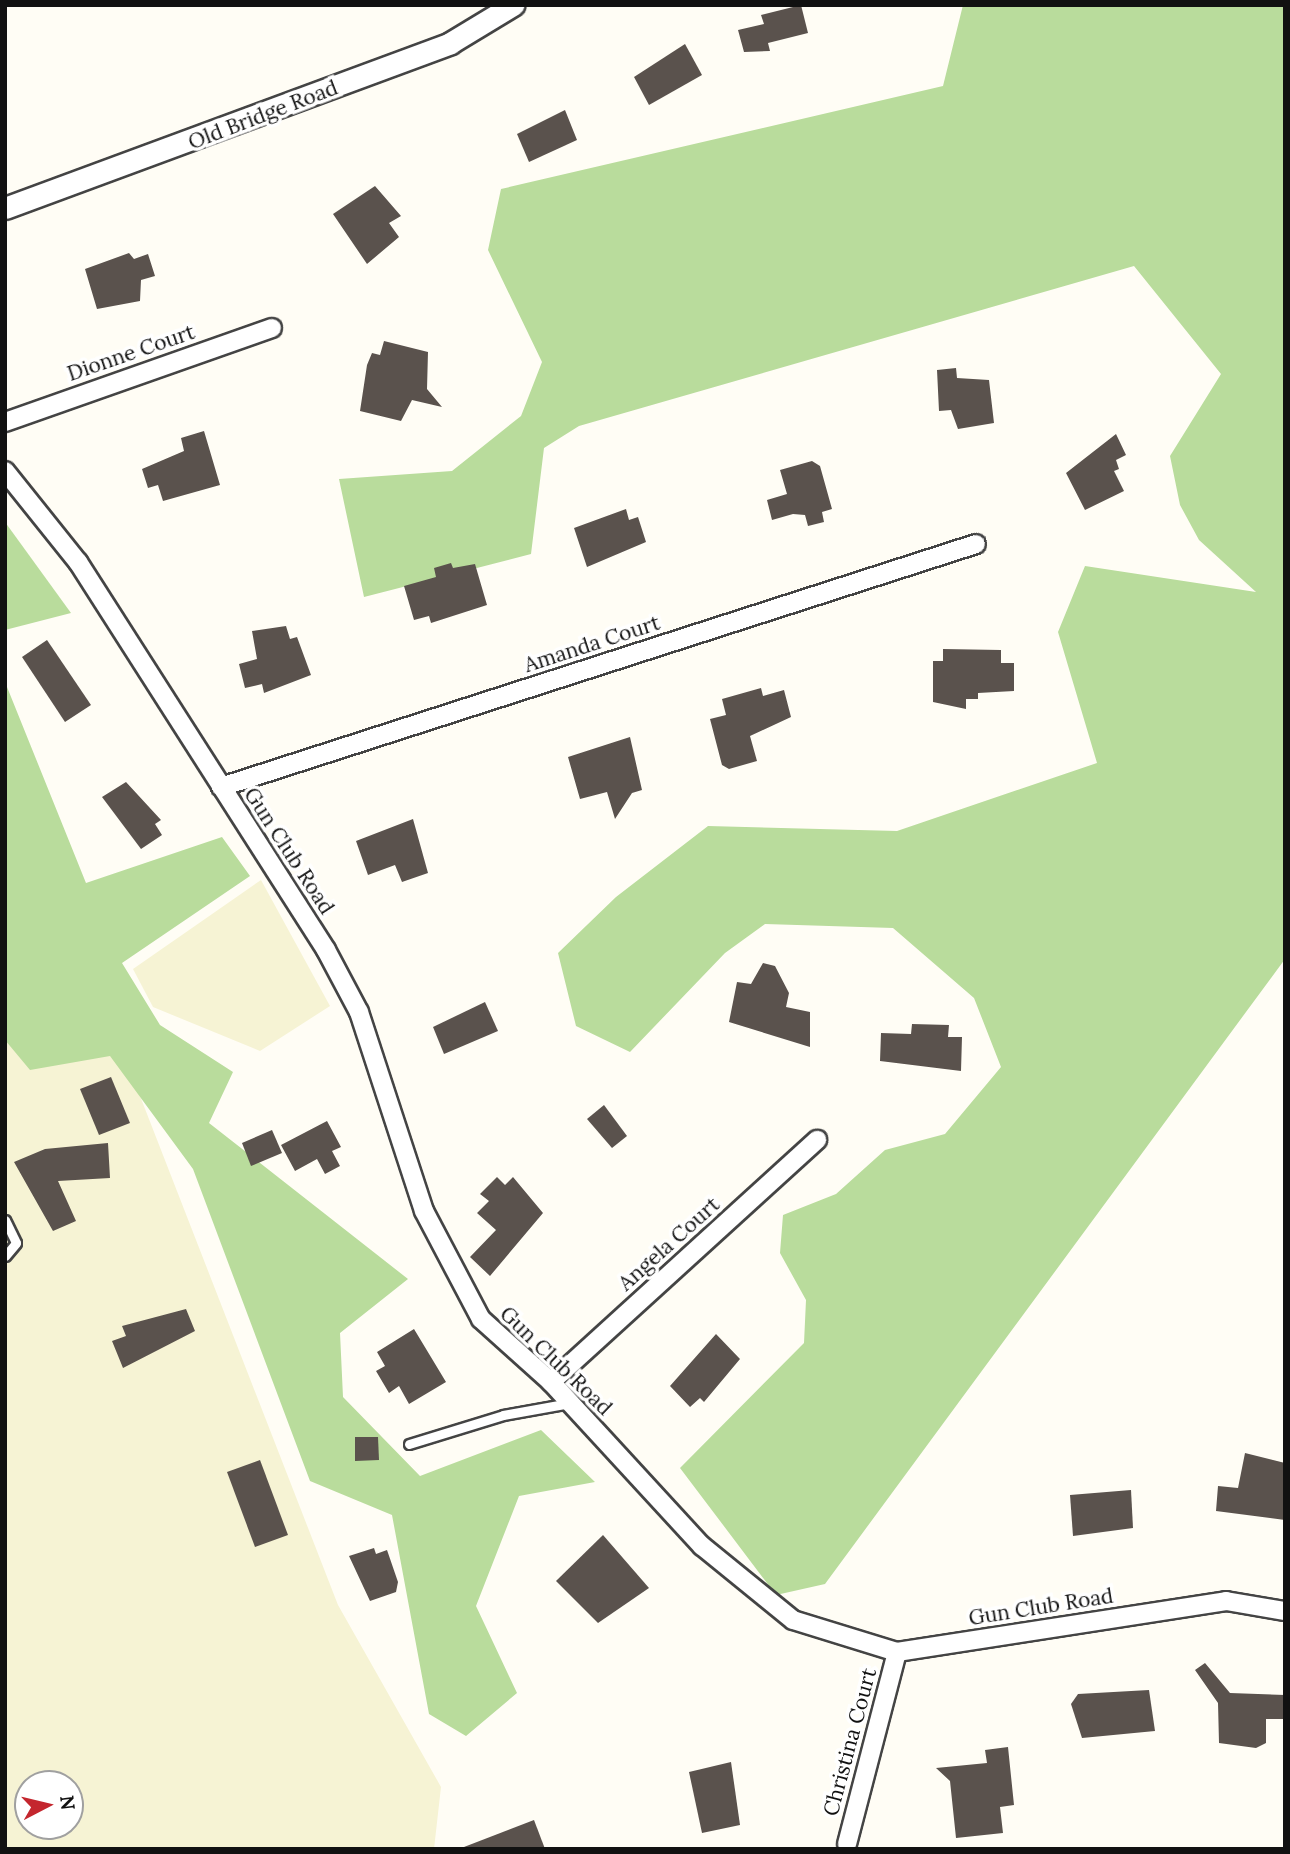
<!DOCTYPE html>
<html>
<head>
<meta charset="utf-8">
<style>
	body { margin:0 }
	#map { position:relative; width:1290px; height:1854px; overflow:hidden; background:#fffdf5; font-family:Lora,serif }
	div>[style] { position:absolute }
	[style*='--x'] { left:calc(var(--x)*1px); top:calc(var(--y)*1px); width:calc(var(--w)*1px); rotate:calc(var(--a)*1deg) }
	.farmland>* { inset:0; background:#f6f3d4 }
	.forest>* { inset:0; background:#b9dc9c }
	.building>* { inset:0; background:#5a524d }
	.roads { filter:drop-shadow(2px 0 #444) drop-shadow(-2px 0 #444) drop-shadow(0 2px #444) drop-shadow(0 -2px #444) }
	.service>* { height:9px; margin:-4.5px; padding:0 4.5px; transform-origin:4.5px; border-radius:4.5px; background:#fff }
	.minor>* { height:18px; margin:-9px; padding:0 9px; transform-origin:9px; border-radius:9px; background:#fff }
	.tertiary>* { height:21px; margin:-10.5px; padding:0 10.5px; transform-origin:10.5px; border-radius:10.5px; background:#fff }
	span { translate:-50% -50%; white-space:nowrap; text-align:center; line-height:1.15; -webkit-text-stroke:7px #fff; paint-order:stroke }
	.street-label { font-size:21px; color:#111 }
	.frame { position:absolute; inset:0; border:7px solid #111; pointer-events:none }
	.north { position:absolute; left:14px; top:1770px; width:70px; height:70px; box-sizing:border-box; background:#fff; border:2px solid #a0a0a0; border-radius:50%; rotate:83deg; font-size:19px; font-weight:700; line-height:28px; text-align:center; color:#111 }
	.north::after { content:''; display:block; margin:auto; width:24px; height:32px; background:#c4262e; clip-path:polygon(50% 0,100% 100%,50% 72%,0 100%) }
</style>
</head>
<body>
<div id="map">
	<div class="farmland">
		<div style="clip-path:polygon(261px 880px,330px 1006px,260px 1051px,153px 1007px,133px 969px)"></div>
		<div style="clip-path:polygon(evenodd,5px 985px,98px 988px,338px 1605px,441px 1787px,434px 1849px,5px 1849px,5px 985px,28px 1784px,70px 1784px,70px 1826px,28px 1826px,28px 1784px)"></div>
	</div>
	<div class="forest">
		<div style="clip-path:polygon(963px 5px,1285px 5px,1285px 959px,825px 1584px,776px 1595px,680px 1468px,804px 1343px,806px 1300px,780px 1253px,783px 1215px,836px 1194px,885px 1150px,945px 1134px,1001px 1067px,974px 998px,893px 928px,765px 924px,725px 953px,630px 1052px,576px 1026px,558px 953px,616px 897px,708px 826px,897px 831px,1097px 763px,1058px 632px,1085px 566px,1256px 592px,1199px 540px,1180px 505px,1170px 456px,1221px 374px,1134px 266px,579px 426px,544px 448px,531px 554px,364px 597px,339px 479px,452px 471px,521px 416px,542px 362px,488px 250px,501px 189px,943px 86px)"></div>
		<div style="clip-path:polygon(5px 522px,71px 613px,5px 630px)"></div>
		<div style="clip-path:polygon(5px 682px,86px 883px,222px 837px,250px 876px,122px 963px,160px 1025px,233px 1072px,209px 1123px,408px 1279px,340px 1333px,343px 1397px,420px 1476px,541px 1430px,595px 1482px,519px 1496px,476px 1606px,517px 1693px,466px 1736px,429px 1714px,392px 1515px,310px 1481px,193px 1169px,110px 1056px,30px 1070px,5px 1040px)"></div>
	</div>
	<div class="building">
		<div style="clip-path:polygon(801px 5px,808px 33px,768px 43px,770px 51px,744px 52px,738px 30px,764px 24px,761px 15px)"></div>
		<div style="clip-path:polygon(685px 44px,702px 75px,649px 105px,634px 77px)"></div>
		<div style="clip-path:polygon(565px 110px,577px 140px,529px 162px,517px 134px)"></div>
		<div style="clip-path:polygon(375px 186px,401px 216px,389px 223px,399px 237px,367px 264px,333px 214px)"></div>
		<div style="clip-path:polygon(129px 253px,134px 259px,148px 254px,155px 276px,141px 280px,140px 301px,97px 309px,85px 269px)"></div>
		<div style="clip-path:polygon(384px 341px,428px 352px,427px 389px,442px 407px,412px 400px,401px 421px,360px 411px,367px 365px,372px 353px,380px 355px)"></div>
		<div style="clip-path:polygon(956px 368px,957px 378px,989px 380px,994px 423px,958px 429px,951px 410px,939px 411px,937px 370px)"></div>
		<div style="clip-path:polygon(204px 431px,220px 485px,163px 501px,158px 485px,148px 488px,142px 469px,184px 451px,181px 438px)"></div>
		<div style="clip-path:polygon(1116px 434px,1126px 455px,1116px 460px,1119px 469px,1114px 471px,1124px 491px,1085px 510px,1066px 473px)"></div>
		<div style="clip-path:polygon(812px 461px,820px 466px,832px 509px,822px 512px,824px 522px,808px 526px,805px 515px,793px 514px,772px 520px,767px 500px,787px 494px,780px 470px)"></div>
		<div style="clip-path:polygon(626px 509px,629px 520px,638px 517px,646px 542px,587px 567px,574px 528px)"></div>
		<div style="clip-path:polygon(451px 563px,453px 568px,475px 564px,487px 605px,431px 623px,429px 616px,414px 620px,404px 586px,436px 577px,434px 568px)"></div>
		<div style="clip-path:polygon(286px 626px,290px 639px,297px 637px,311px 675px,264px 693px,262px 684px,245px 688px,239px 664px,257px 659px,252px 631px)"></div>
		<div style="clip-path:polygon(47px 640px,91px 705px,65px 722px,22px 657px)"></div>
		<div style="clip-path:polygon(943px 649px,1001px 650px,1001px 663px,1014px 663px,1014px 691px,978px 693px,978px 699px,966px 699px,966px 709px,933px 702px,933px 661px,943px 661px)"></div>
		<div style="clip-path:polygon(761px 688px,763px 696px,784px 690px,791px 717px,750px 736px,757px 761px,729px 769px,722px 765px,710px 719px,726px 715px,722px 699px)"></div>
		<div style="clip-path:polygon(630px 737px,642px 790px,632px 793px,615px 819px,607px 792px,580px 799px,568px 757px)"></div>
		<div style="clip-path:polygon(126px 782px,161px 820px,155px 824px,162px 835px,141px 849px,102px 797px)"></div>
		<div style="clip-path:polygon(413px 819px,428px 873px,402px 882px,395px 865px,368px 875px,356px 841px)"></div>
		<div style="clip-path:polygon(763px 963px,775px 966px,789px 993px,786px 1007px,810px 1012px,810px 1047px,729px 1022px,737px 982px,751px 984px)"></div>
		<div style="clip-path:polygon(485px 1002px,498px 1031px,444px 1054px,433px 1027px)"></div>
		<div style="clip-path:polygon(912px 1024px,949px 1025px,948px 1037px,962px 1037px,961px 1071px,880px 1061px,881px 1033px,911px 1034px)"></div>
		<div style="clip-path:polygon(111px 1077px,130px 1123px,99px 1135px,80px 1089px)"></div>
		<div style="clip-path:polygon(604px 1105px,627px 1136px,612px 1148px,587px 1119px)"></div>
		<div style="clip-path:polygon(327px 1121px,341px 1147px,332px 1151px,340px 1166px,325px 1174px,317px 1159px,295px 1171px,281px 1145px)"></div>
		<div style="clip-path:polygon(272px 1130px,282px 1153px,251px 1166px,242px 1143px)"></div>
		<div style="clip-path:polygon(108px 1143px,110px 1178px,58px 1181px,76px 1221px,53px 1231px,14px 1162px,45px 1149px)"></div>
		<div style="clip-path:polygon(497px 1177px,505px 1185px,513px 1177px,543px 1213px,490px 1276px,470px 1257px,496px 1230px,477px 1213px,489px 1201px,480px 1194px)"></div>
		<div style="clip-path:polygon(186px 1309px,195px 1331px,123px 1368px,112px 1341px,126px 1336px,122px 1326px)"></div>
		<div style="clip-path:polygon(414px 1329px,446px 1382px,409px 1404px,399px 1386px,389px 1393px,376px 1371px,385px 1366px,377px 1352px)"></div>
		<div style="clip-path:polygon(716px 1334px,740px 1359px,704px 1402px,700px 1398px,690px 1407px,670px 1386px)"></div>
		<div style="clip-path:polygon(355px 1437px,378px 1437px,379px 1460px,355px 1461px)"></div>
		<div style="clip-path:polygon(1245px 1453px,1285px 1463px,1285px 1520px,1216px 1511px,1218px 1486px,1238px 1488px)"></div>
		<div style="clip-path:polygon(260px 1460px,288px 1535px,255px 1547px,227px 1472px)"></div>
		<div style="clip-path:polygon(1131px 1490px,1133px 1528px,1073px 1536px,1070px 1495px)"></div>
		<div style="clip-path:polygon(603px 1535px,649px 1588px,598px 1623px,556px 1581px)"></div>
		<div style="clip-path:polygon(374px 1548px,376px 1554px,387px 1550px,398px 1582px,396px 1592px,370px 1601px,349px 1556px)"></div>
		<div style="clip-path:polygon(1205px 1663px,1230px 1693px,1285px 1695px,1285px 1719px,1266px 1719px,1266px 1743px,1256px 1748px,1219px 1743px,1218px 1703px,1195px 1670px)"></div>
		<div style="clip-path:polygon(1149px 1690px,1155px 1731px,1082px 1738px,1071px 1704px,1078px 1694px)"></div>
		<div style="clip-path:polygon(1008px 1747px,1014px 1805px,1000px 1807px,1003px 1833px,956px 1838px,950px 1781px,936px 1768px,987px 1763px,985px 1750px)"></div>
		<div style="clip-path:polygon(731px 1762px,740px 1825px,702px 1833px,689px 1772px)"></div>
		<div style="clip-path:polygon(534px 1820px,545px 1849px,464px 1849px,464px 1847px)"></div>
	</div>
	<div class="roads">
		<div class="service">
			<div style="--x:5;--y:1220;--w:25;--a:64"></div>
			<div style="--x:16;--y:1243;--w:17;--a:130"></div>
			<div style="--x:409;--y:1444;--w:98;--a:-17.1"></div>
			<div style="--x:503;--y:1415;--w:68;--a:-10.2"></div>
		</div>
		<div class="minor">
			<div style="--x:5;--y:422;--w:283;--a:-19.4"></div>
			<div style="--x:5;--y:471;--w:117;--a:51.3"></div>
			<div style="--x:78;--y:562;--w:460;--a:57.4"></div>
			<div style="--x:326;--y:950;--w:70;--a:62"></div>
			<div style="--x:359;--y:1012;--w:209;--a:71.9"></div>
			<div style="--x:424;--y:1211;--w:122;--a:62.2"></div>
			<div style="--x:481;--y:1319;--w:94;--a:42"></div>
			<div style="--x:551;--y:1382;--w:223;--a:47.4"></div>
			<div style="--x:702;--y:1546;--w:117;--a:39.1"></div>
			<div style="--x:793;--y:1620;--w:109;--a:17.1"></div>
			<div style="--x:897;--y:1652;--w:333;--a:-8.8"></div>
			<div style="--x:1226;--y:1601;--w:60;--a:9.6"></div>
			<div style="--x:221;--y:787;--w:793;--a:-17.84"></div>
			<div style="--x:551;--y:1382;--w:360;--a:-42.3"></div>
			<div style="--x:847;--y:1844;--w:198;--a:-75.4"></div>
		</div>
		<div class="tertiary">
			<div style="--x:5;--y:208;--w:475;--a:-20.3"></div>
			<div style="--x:450;--y:43;--w:74;--a:-31.1"></div>
		</div>
	</div>
	<div class="street-label">
		<span style="left:263px;top:115px;rotate:-21deg">Old Bridge Road</span>
		<span style="left:131px;top:353px;rotate:-19deg">Dionne Court</span>
		<span style="left:592px;top:644px;rotate:-18deg">Amanda Court</span>
		<span style="left:289px;top:851px;rotate:57deg">Gun Club Road</span>
		<span style="left:669px;top:1244px;rotate:-42deg">Angela Court</span>
		<span style="left:556px;top:1361px;rotate:44deg">Gun Club Road</span>
		<span style="left:1041px;top:1607px;rotate:-9deg">Gun Club Road</span>
		<span style="left:850px;top:1742px;rotate:-75deg">Christina Court</span>
	</div>
	<div class="frame"></div>
	<div class="north">N</div>
</div>
</body>
</html>
